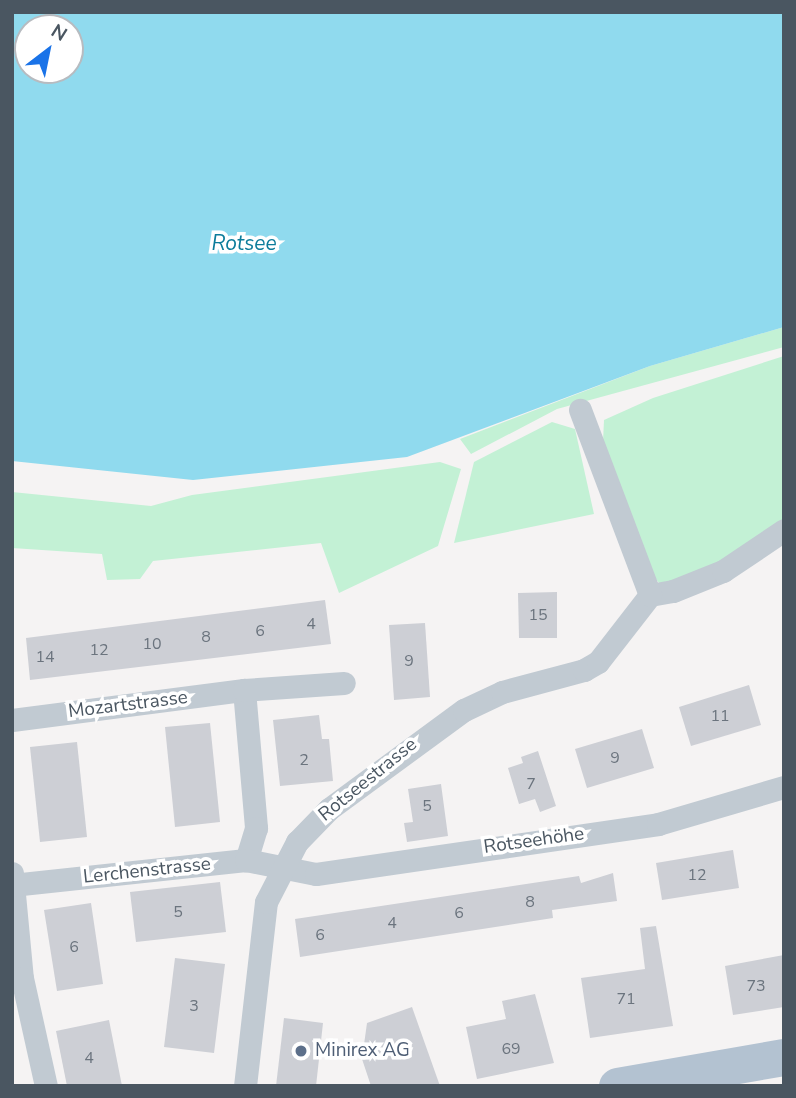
<!DOCTYPE html>
<html>
<head>
<meta charset="utf-8">
<style>
	body { margin:0 }
	#map { position:relative; width:796px; height:1098px; overflow:hidden; background:#f5f3f3; font-family:"Nunito Sans",sans-serif }
	div>[style] { position:absolute }
	[style*='--x'] { left:calc(var(--x)*1px); top:calc(var(--y)*1px); width:calc(var(--w)*1px); rotate:calc(var(--a)*1deg) }
	.green>* { inset:0; background:#c3f1d5 }
	.water>* { inset:0; background:#90daee }
	.building>* { inset:0; background:#cdcfd5 }
	.street>* { height:23px; margin:-11.5px; padding:0 11.5px; transform-origin:11.5px; border-radius:11.5px; background:#c1cad2 }
	.primary>* { height:37px; margin:-18.5px; padding:0 18.5px; transform-origin:18.5px; border-radius:18.5px; background:#b3c2d1 }
	.dots>* { width:19px; height:19px; translate:-50% -50%; box-sizing:border-box; border:4px solid #fff; border-radius:50% }
	span { translate:-50% -50%; white-space:nowrap; text-align:center; line-height:1.15; -webkit-text-stroke:7px #fff; paint-order:stroke }
	.number-label { font-size:16px; color:#6b747e }
	.number-label span { -webkit-text-stroke-width:0 }
	.street-label { font-size:19px; color:#4a5661 }
	.service-label { font-size:19px; color:#4e5e75 }
	.left { translate:0 -50%; text-align:left }
	.water-label { font-size:21px; color:#0c7c9b; font-style:italic }
	.frame { position:absolute; inset:0; border:14px solid #4a5661; pointer-events:none }
	.north { position:absolute; left:14px; top:14px; width:70px; height:70px; box-sizing:border-box; background:#fff; border:2px solid #b7bbc0; border-radius:50%; rotate:32deg; font-size:19px; font-weight:700; line-height:28px; text-align:center; color:#4a5661 }
	.north::after { content:''; display:block; margin:auto; width:24px; height:32px; background:#1a73e8; clip-path:polygon(50% 0,100% 100%,50% 72%,0 100%) }
</style>
</head>
<body>
<div id="map">
	<div class="green">
		<div style="clip-path:polygon(784px 327px,784px 347px,557px 409px,471px 454px,460px 439px,650px 366px)"></div>
		<div style="clip-path:polygon(784px 356px,784px 528px,694px 577px,659px 583px,649px 570px,603px 442px,604px 420px,653px 398px)"></div>
		<div style="clip-path:polygon(552px 422px,575px 429px,594px 514px,454px 543px,474px 462px)"></div>
		<div style="clip-path:polygon(440px 462px,461px 469px,438px 546px,339px 593px,321px 543px,153px 561px,140px 579px,107px 580px,102px 554px,12px 548px,12px 492px,151px 506px,192px 495px)"></div>
	</div>
	<div class="water">
		<div style="clip-path:polygon(evenodd,12px 12px,784px 12px,784px 327px,650px 366px,407px 457px,193px 480px,12px 461px,12px 12px,28px 28px,70px 28px,70px 70px,28px 70px,28px 28px)"></div>
	</div>
	<div class="building">
		<div style="clip-path:polygon(557px 592px,557px 638px,519px 638px,518px 593px)"></div>
		<div style="clip-path:polygon(325px 600px,331px 644px,30px 680px,26px 638px)"></div>
		<div style="clip-path:polygon(425px 623px,430px 697px,394px 700px,389px 625px)"></div>
		<div style="clip-path:polygon(749px 685px,761px 725px,691px 746px,679px 707px)"></div>
		<div style="clip-path:polygon(319px 715px,322px 739px,329px 739px,333px 781px,280px 786px,273px 720px)"></div>
		<div style="clip-path:polygon(210px 723px,220px 822px,175px 827px,165px 727px)"></div>
		<div style="clip-path:polygon(642px 729px,654px 768px,587px 788px,575px 749px)"></div>
		<div style="clip-path:polygon(77px 742px,87px 837px,40px 842px,30px 747px)"></div>
		<div style="clip-path:polygon(538px 751px,556px 806px,540px 812px,535px 799px,519px 804px,508px 768px,523px 763px,521px 757px)"></div>
		<div style="clip-path:polygon(441px 784px,448px 836px,407px 842px,404px 823px,413px 822px,408px 789px)"></div>
		<div style="clip-path:polygon(733px 850px,739px 888px,662px 900px,656px 863px)"></div>
		<div style="clip-path:polygon(613px 873px,617px 901px,552px 910px,553px 918px,300px 957px,295px 919px,579px 876px,581px 883px)"></div>
		<div style="clip-path:polygon(220px 882px,226px 932px,136px 942px,130px 892px)"></div>
		<div style="clip-path:polygon(91px 903px,103px 984px,57px 991px,44px 910px)"></div>
		<div style="clip-path:polygon(656px 926px,673px 1026px,590px 1038px,581px 978px,645px 969px,640px 928px)"></div>
		<div style="clip-path:polygon(784px 955px,784px 1007px,733px 1015px,725px 966px)"></div>
		<div style="clip-path:polygon(175px 958px,225px 964px,214px 1053px,164px 1047px)"></div>
		<div style="clip-path:polygon(535px 994px,554px 1063px,477px 1079px,466px 1027px,506px 1019px,502px 1001px)"></div>
		<div style="clip-path:polygon(412px 1007px,440px 1086px,371px 1086px,362px 1059px,367px 1023px)"></div>
		<div style="clip-path:polygon(284px 1018px,323px 1023px,316px 1086px,276px 1086px)"></div>
		<div style="clip-path:polygon(109px 1020px,122px 1086px,67px 1086px,56px 1031px)"></div>
	</div>
	<div class="street">
		<div style="--x:650;--y:595;--w:23;--a:-10"></div>
		<div style="--x:673;--y:591;--w:54;--a:-21.8"></div>
		<div style="--x:723;--y:571;--w:73;--a:-33.9"></div>
		<div style="--x:244;--y:690;--w:139;--a:85"></div>
		<div style="--x:256;--y:828;--w:34;--a:107"></div>
		<div style="--x:12;--y:720;--w:234;--a:-7.4"></div>
		<div style="--x:244;--y:690;--w:100;--a:-4"></div>
		<div style="--x:12;--y:873;--w:105;--a:84.6"></div>
		<div style="--x:22;--y:978;--w:111;--a:77.5"></div>
		<div style="--x:12;--y:885;--w:235;--a:-6.1"></div>
		<div style="--x:246;--y:860;--w:71;--a:11.3"></div>
		<div style="--x:316;--y:874;--w:346;--a:-8.3"></div>
		<div style="--x:658;--y:824;--w:131;--a:-16.4"></div>
		<div style="--x:245;--y:1086;--w:185;--a:-83.5"></div>
		<div style="--x:266;--y:902;--w:68;--a:-62.7"></div>
		<div style="--x:297;--y:842;--w:46;--a:-45.9"></div>
		<div style="--x:329;--y:809;--w:167;--a:-36.3"></div>
		<div style="--x:464;--y:710;--w:42;--a:-25.3"></div>
		<div style="--x:502;--y:692;--w:85;--a:-15"></div>
		<div style="--x:584;--y:670;--w:16;--a:-30"></div>
		<div style="--x:598;--y:662;--w:85;--a:-52.2"></div>
		<div style="--x:650;--y:595;--w:198;--a:-110.7"></div>
	</div>
	<div class="primary">
		<div style="--x:617;--y:1086;--w:169;--a:-9.9"></div>
	</div>
	<div class="dots">
		<div style="left:301px;top:1051px;background:#5c6f8a"></div>
	</div>
	<div class="number-label">
		<span style="left:538px;top:615px">15</span>
		<span style="left:311px;top:624px">4</span>
		<span style="left:260px;top:631px">6</span>
		<span style="left:206px;top:637px">8</span>
		<span style="left:152px;top:644px">10</span>
		<span style="left:99px;top:650px">12</span>
		<span style="left:45px;top:657px">14</span>
		<span style="left:409px;top:661px">9</span>
		<span style="left:720px;top:716px">11</span>
		<span style="left:615px;top:758px">9</span>
		<span style="left:304px;top:760px">2</span>
		<span style="left:531px;top:784px">7</span>
		<span style="left:427px;top:806px">5</span>
		<span style="left:697px;top:875px">12</span>
		<span style="left:530px;top:902px">8</span>
		<span style="left:178px;top:912px">5</span>
		<span style="left:459px;top:913px">6</span>
		<span style="left:392px;top:923px">4</span>
		<span style="left:320px;top:935px">6</span>
		<span style="left:74px;top:947px">6</span>
		<span style="left:756px;top:986px">73</span>
		<span style="left:626px;top:999px">71</span>
		<span style="left:194px;top:1006px">3</span>
		<span style="left:511px;top:1049px">69</span>
		<span style="left:89px;top:1058px">4</span>
	</div>
	<div class="street-label">
		<span style="left:128px;top:705px;rotate:-7deg">Mozartstrasse</span>
		<span style="left:368px;top:780px;rotate:-39deg">Rotseestrasse</span>
		<span style="left:534px;top:841px;rotate:-8deg">Rotseehöhe</span>
		<span style="left:147px;top:871px;rotate:-6deg">Lerchenstrasse</span>
	</div>
	<div class="service-label">
		<span class="left" style="left:315px;top:1051px">Minirex AG</span>
	</div>
	<div class="water-label">
		<span style="left:244px;top:243px">Rotsee</span>
	</div>
	<div class="frame"></div>
	<div class="north">N</div>
</div>
</body>
</html>
